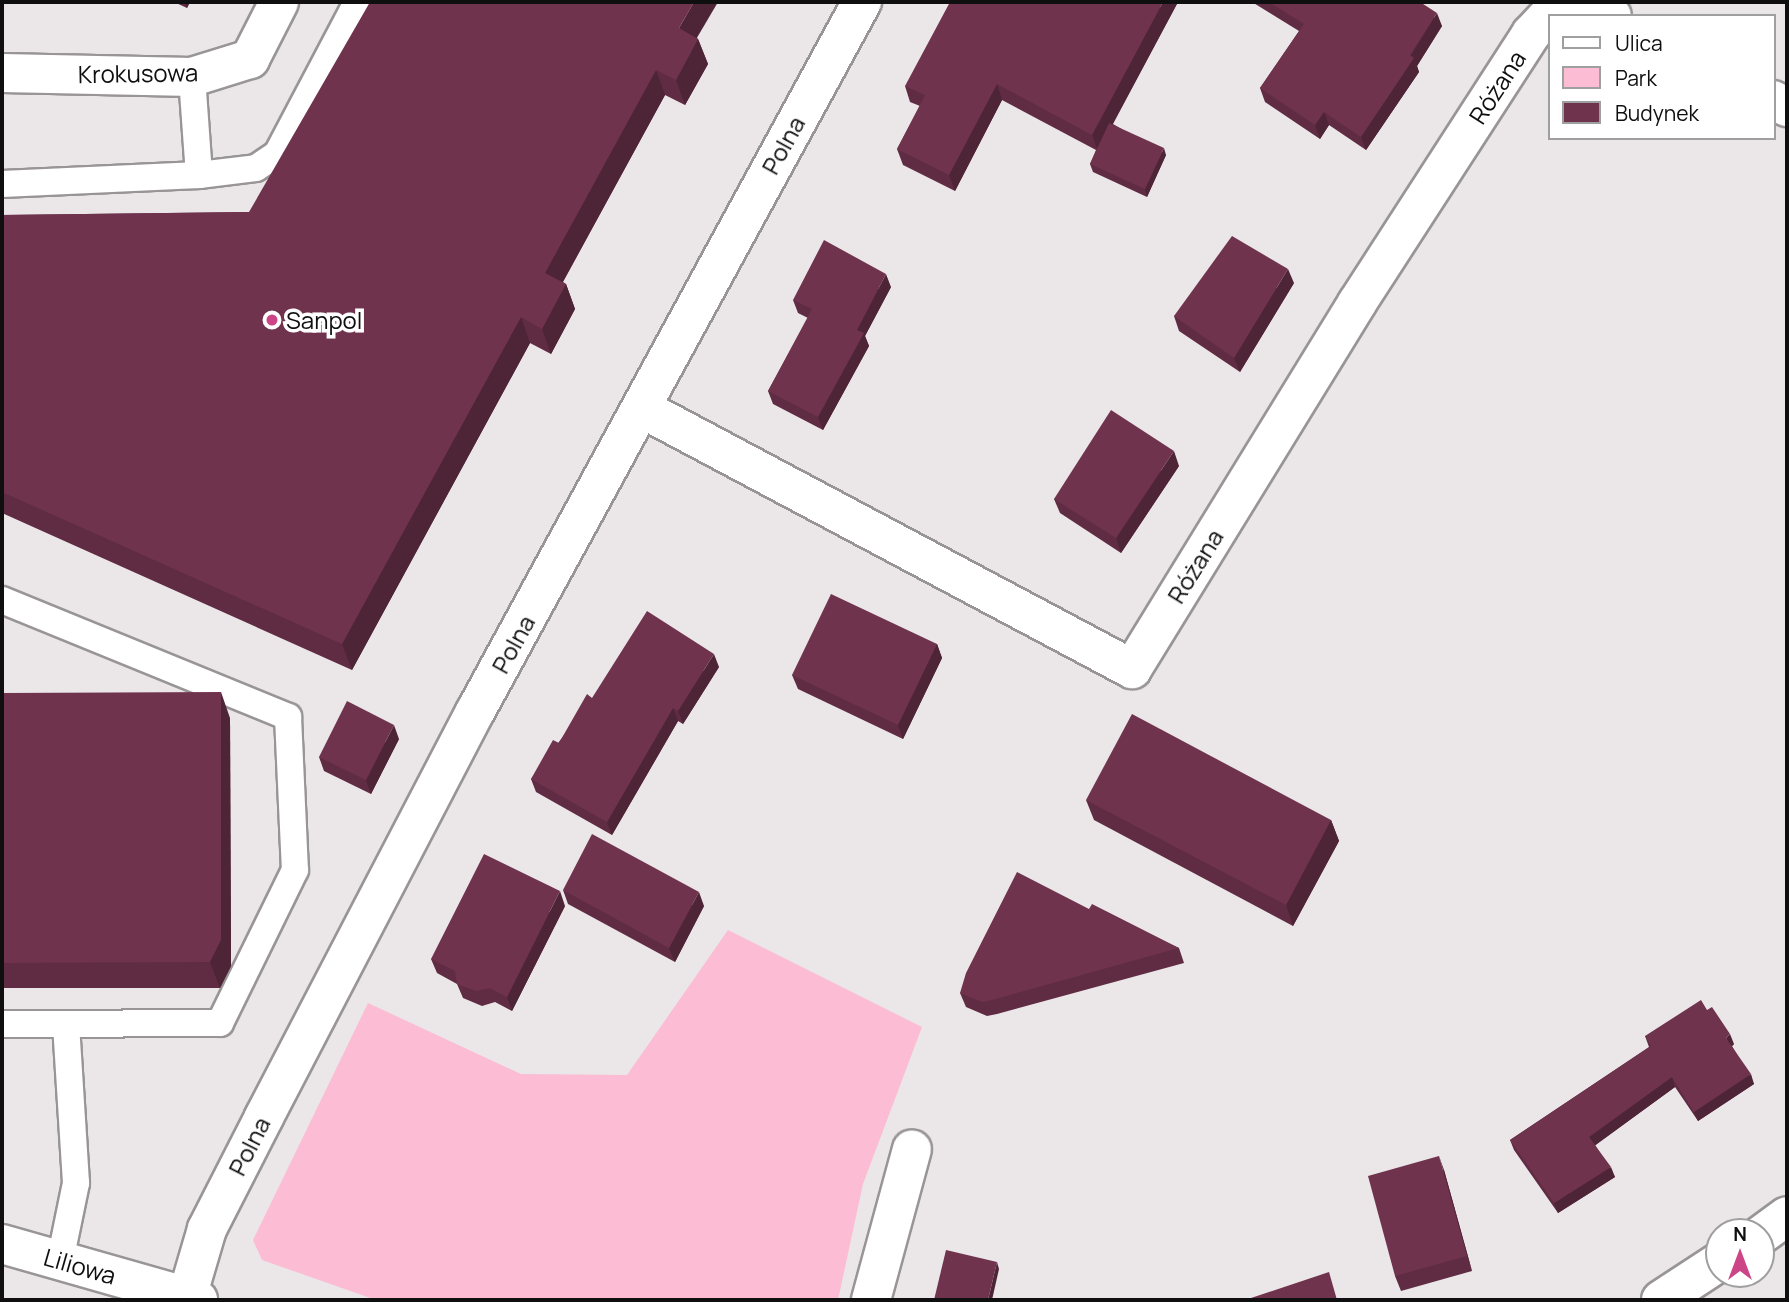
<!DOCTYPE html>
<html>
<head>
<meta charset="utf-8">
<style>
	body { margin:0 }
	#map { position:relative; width:1789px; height:1302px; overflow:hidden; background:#ebe7e8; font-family:Manrope,sans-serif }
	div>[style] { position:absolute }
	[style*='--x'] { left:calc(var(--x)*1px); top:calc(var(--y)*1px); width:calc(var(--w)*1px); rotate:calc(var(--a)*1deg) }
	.green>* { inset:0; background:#fbbcd4 }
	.roads { filter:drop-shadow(2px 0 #999596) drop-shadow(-2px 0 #999596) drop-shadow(0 2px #999596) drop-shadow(0 -2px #999596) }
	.service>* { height:26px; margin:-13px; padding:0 13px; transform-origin:13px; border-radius:13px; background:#fff }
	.minor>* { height:38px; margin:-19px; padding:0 19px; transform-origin:19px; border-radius:19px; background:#fff }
	.wall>* { inset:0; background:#602c43 }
	.shaded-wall>* { inset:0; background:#4e2437 }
	.building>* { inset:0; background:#70334e }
	.dots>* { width:19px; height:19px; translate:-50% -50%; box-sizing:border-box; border:4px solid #fff; border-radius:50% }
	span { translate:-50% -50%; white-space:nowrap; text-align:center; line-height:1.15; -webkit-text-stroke:7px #fff; paint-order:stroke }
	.street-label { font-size:24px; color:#100f0f }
	.poi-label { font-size:24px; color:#100f0f }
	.left { translate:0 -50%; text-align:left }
	.frame { position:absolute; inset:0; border:4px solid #100f0f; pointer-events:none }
	.legend { position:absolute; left:1548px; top:14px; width:228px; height:126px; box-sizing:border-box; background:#fff; border:2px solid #9f9f9f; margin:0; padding:9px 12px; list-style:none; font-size:21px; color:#100f0f }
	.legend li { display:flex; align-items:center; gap:14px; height:35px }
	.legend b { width:35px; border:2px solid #9f9f9f }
	.north { position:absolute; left:1705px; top:1218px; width:70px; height:70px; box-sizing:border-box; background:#fff; border:2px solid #9f9f9f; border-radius:50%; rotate:0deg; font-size:19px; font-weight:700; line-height:28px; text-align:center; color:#100f0f }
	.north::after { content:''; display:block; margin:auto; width:24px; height:32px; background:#cc4687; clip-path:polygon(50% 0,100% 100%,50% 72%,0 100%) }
</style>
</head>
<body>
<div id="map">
	<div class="green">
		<div style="clip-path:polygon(728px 930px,922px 1027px,863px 1184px,838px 1300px,376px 1300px,262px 1260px,253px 1240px,368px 1003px,521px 1074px,627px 1075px)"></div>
	</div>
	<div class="roads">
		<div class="service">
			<div style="--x:199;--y:175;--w:57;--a:-7"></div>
			<div style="--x:256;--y:168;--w:25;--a:-34"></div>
			<div style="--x:277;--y:154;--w:172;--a:-62.2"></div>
			<div style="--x:2;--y:184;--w:197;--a:-2.6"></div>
			<div style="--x:199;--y:175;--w:98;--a:-94.1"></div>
			<div style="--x:2;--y:600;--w:309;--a:22.2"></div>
			<div style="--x:288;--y:717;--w:153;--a:87.4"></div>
			<div style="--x:295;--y:870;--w:170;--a:116.1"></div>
			<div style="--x:220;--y:1023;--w:218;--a:179.7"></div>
			<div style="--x:60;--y:1261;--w:80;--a:-78.4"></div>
			<div style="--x:76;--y:1183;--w:159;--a:-93.6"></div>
		</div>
		<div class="minor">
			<div style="--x:1585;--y:2;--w:30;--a:27"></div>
			<div style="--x:2;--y:73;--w:190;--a:1.2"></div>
			<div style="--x:192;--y:77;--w:61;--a:-17.2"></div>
			<div style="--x:250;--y:59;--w:64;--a:-63"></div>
			<div style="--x:1773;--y:100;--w:16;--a:27"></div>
			<div style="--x:643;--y:409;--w:554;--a:28"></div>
			<div style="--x:1132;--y:669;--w:430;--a:-58.4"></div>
			<div style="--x:1357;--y:303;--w:320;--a:-57.1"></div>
			<div style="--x:1531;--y:34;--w:44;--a:-46.8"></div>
			<div style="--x:1761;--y:1235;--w:32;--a:-36"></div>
			<div style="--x:2;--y:1244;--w:204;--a:15.9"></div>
			<div style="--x:187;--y:1297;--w:71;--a:-73.6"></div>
			<div style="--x:207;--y:1229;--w:126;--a:-63"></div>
			<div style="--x:264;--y:1117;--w:457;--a:-62.5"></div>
			<div style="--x:475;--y:712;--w:809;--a:-61.41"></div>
			<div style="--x:871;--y:1300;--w:156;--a:-74.8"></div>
			<div style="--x:1661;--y:1300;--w:69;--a:-33.2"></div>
		</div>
	</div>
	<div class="wall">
		<div style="clip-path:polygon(174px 2px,190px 2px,187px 8px)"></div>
		<div style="clip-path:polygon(1178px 2px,1113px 124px,1166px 155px,1147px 197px,1093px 172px,1090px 164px,1096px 150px,1002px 100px,955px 191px,903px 165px,897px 149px,920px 106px,910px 102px,905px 86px)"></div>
		<div style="clip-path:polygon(1252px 2px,1420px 2px,1442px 26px,1417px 66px,1419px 72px,1366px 150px,1329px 125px,1320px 139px,1265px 102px,1260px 88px,1299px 31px)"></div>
		<div style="clip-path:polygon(697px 38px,698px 39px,708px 64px,685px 105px,665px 95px,563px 282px,566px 284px,575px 309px,551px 354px,530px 343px,352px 670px,2px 513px,2px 215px,249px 212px)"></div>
		<div style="clip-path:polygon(1294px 283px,1240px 372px,1179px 331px,1174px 316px)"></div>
		<div style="clip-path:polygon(891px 287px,865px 336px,869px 346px,823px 430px,773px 404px,768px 391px,808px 318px,798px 313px,793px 300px)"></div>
		<div style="clip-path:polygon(1179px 466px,1121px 553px,1060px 513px,1054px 499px)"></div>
		<div style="clip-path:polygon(937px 644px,942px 658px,903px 739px,798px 689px,792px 675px)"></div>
		<div style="clip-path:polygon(719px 667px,683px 724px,678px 721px,612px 835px,536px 792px,531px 779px,592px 698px)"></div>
		<div style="clip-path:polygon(2px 693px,230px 718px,231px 966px,220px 988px,2px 988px)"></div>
		<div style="clip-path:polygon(399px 739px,371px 794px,324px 771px,319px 757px)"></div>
		<div style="clip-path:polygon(1086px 800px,1331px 820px,1339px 841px,1293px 926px,1094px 820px)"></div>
		<div style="clip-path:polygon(563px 890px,704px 906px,675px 962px,568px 904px)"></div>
		<div style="clip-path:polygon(565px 906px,512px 1011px,495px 1002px,482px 1006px,463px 998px,457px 984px,437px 973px,431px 959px)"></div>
		<div style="clip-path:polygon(1089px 909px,1179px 948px,1184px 963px,997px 1014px,987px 1016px,966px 1007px,960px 993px)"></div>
		<div style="clip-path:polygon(1645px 1036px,1734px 1044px,1732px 1046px,1754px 1084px,1698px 1121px,1675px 1087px,1595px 1145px,1615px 1177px,1558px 1213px,1514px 1150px,1510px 1140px,1649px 1047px)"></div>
		<div style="clip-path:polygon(1444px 1170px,1472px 1271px,1401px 1291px,1395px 1276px)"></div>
	</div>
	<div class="shaded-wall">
		<div style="clip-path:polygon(184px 2px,190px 2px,187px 8px)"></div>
		<div style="clip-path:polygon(694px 2px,718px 2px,688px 53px,679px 28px)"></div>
		<div style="clip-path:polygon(1163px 2px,1178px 2px,1098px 151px,1092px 135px)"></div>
		<div style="clip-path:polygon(1437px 13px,1442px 26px,1417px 66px,1419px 72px,1366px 150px,1361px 137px)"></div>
		<div style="clip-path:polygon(698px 39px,708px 64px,685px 105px,676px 80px)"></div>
		<div style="clip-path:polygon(656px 70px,665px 95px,554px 298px,545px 273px)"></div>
		<div style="clip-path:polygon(997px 84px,1002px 100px,955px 191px,949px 175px)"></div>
		<div style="clip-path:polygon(1324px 112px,1329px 125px,1320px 139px,1315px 125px)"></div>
		<div style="clip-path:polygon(1164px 148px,1166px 155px,1147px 197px,1145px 189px)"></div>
		<div style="clip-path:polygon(1288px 269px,1294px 283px,1240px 372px,1234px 358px)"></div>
		<div style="clip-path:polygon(886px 274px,891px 287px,865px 336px,869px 346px,823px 430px,818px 417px,857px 330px)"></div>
		<div style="clip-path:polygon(566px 284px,575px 309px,551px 354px,542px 329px)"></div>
		<div style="clip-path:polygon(521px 317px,530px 343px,352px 670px,342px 644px)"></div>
		<div style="clip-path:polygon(1174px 451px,1179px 466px,1121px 553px,1116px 538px)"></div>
		<div style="clip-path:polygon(937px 644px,942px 658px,903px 739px,898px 725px)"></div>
		<div style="clip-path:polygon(714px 654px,719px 667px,683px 724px,678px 711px)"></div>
		<div style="clip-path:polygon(221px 692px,230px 718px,231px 966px,220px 988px,210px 962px)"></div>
		<div style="clip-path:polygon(673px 708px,678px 721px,612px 835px,607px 822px)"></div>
		<div style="clip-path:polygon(394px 725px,399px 739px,371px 794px,366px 780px)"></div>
		<div style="clip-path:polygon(1331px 820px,1339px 841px,1293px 926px,1286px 905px)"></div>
		<div style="clip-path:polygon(560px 891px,565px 906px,512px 1011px,507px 997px)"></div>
		<div style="clip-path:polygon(699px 892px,704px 906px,675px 962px,669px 948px)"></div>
		<div style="clip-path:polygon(1730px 1034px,1734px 1044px,1730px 1048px,1726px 1038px)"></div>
		<div style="clip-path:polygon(1751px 1074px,1754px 1084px,1698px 1121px,1694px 1112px)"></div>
		<div style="clip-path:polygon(1672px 1077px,1675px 1087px,1593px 1147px,1589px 1137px)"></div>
		<div style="clip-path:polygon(1439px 1156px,1444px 1170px,1472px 1271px,1467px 1256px)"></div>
		<div style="clip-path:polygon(1611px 1167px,1615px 1177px,1558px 1213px,1554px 1203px)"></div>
		<div style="clip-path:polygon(997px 1262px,999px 1269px,992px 1300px,988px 1300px)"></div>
	</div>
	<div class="building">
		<div style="clip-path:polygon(370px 2px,694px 2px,679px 28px,698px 39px,676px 80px,656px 70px,545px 273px,566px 284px,542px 329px,521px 317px,342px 644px,2px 492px,2px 215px,249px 212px)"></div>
		<div style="clip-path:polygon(950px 2px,1163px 2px,1092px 135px,997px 84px,949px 175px,897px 149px,925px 95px,905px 86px)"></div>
		<div style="clip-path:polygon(1269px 2px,1420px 2px,1437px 13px,1410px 55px,1414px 58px,1361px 137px,1324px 112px,1315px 125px,1260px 88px,1304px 24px)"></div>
		<div style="clip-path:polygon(1109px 123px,1164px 148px,1145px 189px,1090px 164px)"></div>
		<div style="clip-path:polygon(1232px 236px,1288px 269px,1234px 358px,1174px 316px)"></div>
		<div style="clip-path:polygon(824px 240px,886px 274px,857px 330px,864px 333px,818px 417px,768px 391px,812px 309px,793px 300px)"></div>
		<div style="clip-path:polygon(1111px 410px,1174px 451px,1116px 538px,1054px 499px)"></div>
		<div style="clip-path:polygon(831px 594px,937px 644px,898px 725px,792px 675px)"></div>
		<div style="clip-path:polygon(647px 611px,714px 654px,678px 711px,673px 708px,607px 822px,531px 779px,553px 740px,559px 743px,587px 694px,592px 698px)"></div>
		<div style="clip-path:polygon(221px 692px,221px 940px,210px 962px,2px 963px,2px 693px)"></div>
		<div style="clip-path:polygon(347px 701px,394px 725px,366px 780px,319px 757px)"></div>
		<div style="clip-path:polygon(1132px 714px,1331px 820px,1286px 905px,1086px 800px)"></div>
		<div style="clip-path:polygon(592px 834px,699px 892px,669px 948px,563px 890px)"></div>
		<div style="clip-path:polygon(484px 854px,560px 891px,507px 997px,490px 988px,476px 991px,457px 984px,455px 971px,431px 959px)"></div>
		<div style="clip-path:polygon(1017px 872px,1089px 909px,1092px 904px,1179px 948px,992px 1000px,982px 1002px,960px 993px,966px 973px)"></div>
		<div style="clip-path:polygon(1701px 1000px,1707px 1010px,1712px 1007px,1730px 1034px,1726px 1038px,1751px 1074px,1694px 1112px,1672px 1077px,1589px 1137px,1611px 1167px,1554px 1203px,1510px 1140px,1651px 1046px,1645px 1036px)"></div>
		<div style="clip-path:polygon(1439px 1156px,1467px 1256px,1395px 1276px,1368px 1176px)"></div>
		<div style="clip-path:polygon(946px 1250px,997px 1262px,988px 1300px,934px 1300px)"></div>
		<div style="clip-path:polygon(1329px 1272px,1337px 1300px,1245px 1300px)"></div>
	</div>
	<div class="dots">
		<div style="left:272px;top:320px;background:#cc4687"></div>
	</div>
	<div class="street-label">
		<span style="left:138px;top:73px;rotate:-1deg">Krokusowa</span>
		<span style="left:1497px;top:87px;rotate:-57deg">Różana</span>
		<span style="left:783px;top:145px;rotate:-61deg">Polna</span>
		<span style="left:1195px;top:566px;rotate:-58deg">Różana</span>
		<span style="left:513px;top:644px;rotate:-61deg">Polna</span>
		<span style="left:249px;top:1146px;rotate:-63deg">Polna</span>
		<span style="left:80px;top:1266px;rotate:16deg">Liliowa</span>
	</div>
	<div class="poi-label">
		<span class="left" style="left:286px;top:320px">Sanpol</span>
	</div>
	<div class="frame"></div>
	<ul class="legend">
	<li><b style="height:9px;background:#fff"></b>Ulica</li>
	<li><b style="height:19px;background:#fbbcd4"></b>Park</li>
	<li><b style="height:19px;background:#70334e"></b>Budynek</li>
	</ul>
	<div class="north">N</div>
</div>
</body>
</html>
